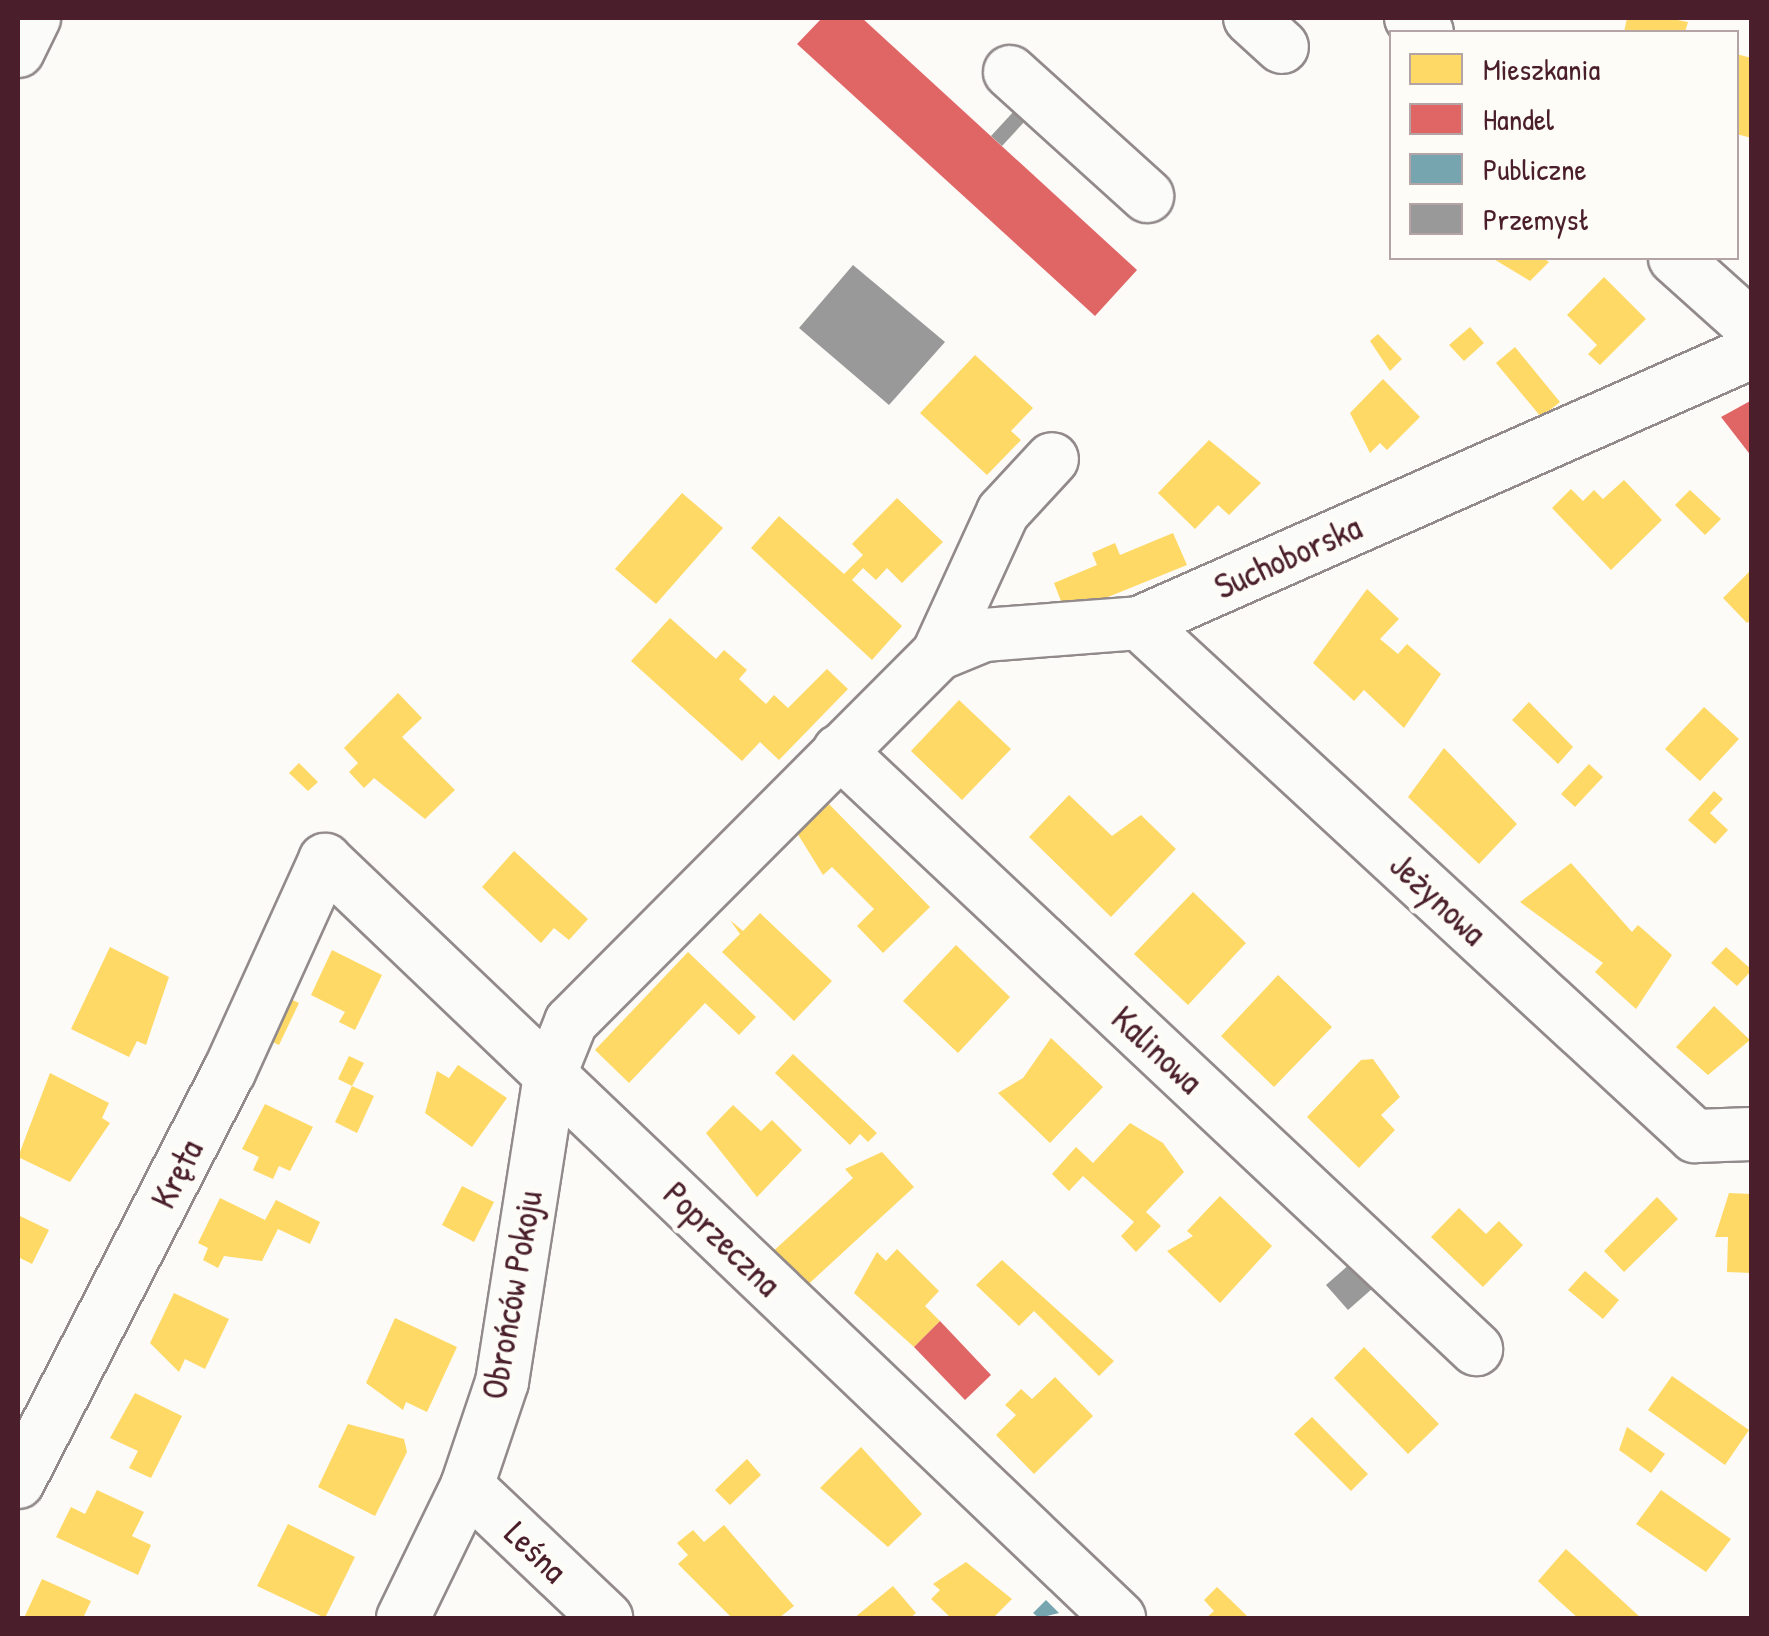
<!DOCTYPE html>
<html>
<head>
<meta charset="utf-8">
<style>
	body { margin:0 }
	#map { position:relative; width:1769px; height:1636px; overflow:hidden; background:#fcfbf8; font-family:"Patrick Hand",sans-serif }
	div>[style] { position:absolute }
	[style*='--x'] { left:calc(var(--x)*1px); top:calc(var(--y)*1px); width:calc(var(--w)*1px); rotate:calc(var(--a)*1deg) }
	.homes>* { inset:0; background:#ffd966 }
	.shops>* { inset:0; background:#e06666 }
	.public>* { inset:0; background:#76a5af }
	.industry>* { inset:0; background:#999 }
	.roads { filter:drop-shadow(2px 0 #928a8b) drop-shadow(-2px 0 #928a8b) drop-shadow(0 2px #928a8b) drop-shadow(0 -2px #928a8b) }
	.minor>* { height:52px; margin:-26px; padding:0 26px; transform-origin:26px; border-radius:26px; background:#fbfbf9 }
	span { translate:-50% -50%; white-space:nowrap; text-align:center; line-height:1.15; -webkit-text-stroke:10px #fdfcf7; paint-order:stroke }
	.street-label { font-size:35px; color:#4a1f2b }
	.frame { position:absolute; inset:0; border:20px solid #4a1f2b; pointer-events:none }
	.legend { position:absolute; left:1389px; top:30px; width:350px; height:230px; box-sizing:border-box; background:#fdfcf7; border:2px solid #b5a4a5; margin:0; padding:12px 18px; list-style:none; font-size:30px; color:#4a1f2b }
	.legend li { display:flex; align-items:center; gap:20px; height:50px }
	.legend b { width:50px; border:2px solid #b5a4a5 }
</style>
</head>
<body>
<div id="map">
	<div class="homes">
		<div style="clip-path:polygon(1627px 18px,1667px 18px,1688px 22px,1685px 32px,1624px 32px)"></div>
		<div style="clip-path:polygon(1736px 54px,1752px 58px,1752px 138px,1736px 134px)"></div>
		<div style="clip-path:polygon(1492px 258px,1543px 258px,1549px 262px,1530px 281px)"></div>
		<div style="clip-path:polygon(1604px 277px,1646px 319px,1600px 365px,1588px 354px,1597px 345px,1567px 315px)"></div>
		<div style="clip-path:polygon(1470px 327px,1484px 343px,1464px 361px,1449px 345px)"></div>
		<div style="clip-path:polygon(1378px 334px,1402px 359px,1390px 371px,1370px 341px)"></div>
		<div style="clip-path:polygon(1515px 347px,1560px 402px,1541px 417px,1496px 363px)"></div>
		<div style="clip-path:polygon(975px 355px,1033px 408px,1011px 431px,1021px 440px,987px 475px,920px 413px)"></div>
		<div style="clip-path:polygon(1383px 379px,1420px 417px,1387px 450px,1380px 443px,1370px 453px,1350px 413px)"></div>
		<div style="clip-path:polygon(1209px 440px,1261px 483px,1229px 515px,1218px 505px,1195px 529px,1158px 493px)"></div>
		<div style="clip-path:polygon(1624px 480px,1662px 520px,1611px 570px,1552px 508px,1571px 489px,1583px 501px,1594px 490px,1603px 499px)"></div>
		<div style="clip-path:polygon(1690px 490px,1721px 519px,1705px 535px,1675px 505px)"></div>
		<div style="clip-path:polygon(682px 493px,723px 528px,656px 604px,615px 569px)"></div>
		<div style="clip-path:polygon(897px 498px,943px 542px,902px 583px,887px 568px,876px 580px,863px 568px,852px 580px,902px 626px,872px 660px,751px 548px,779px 516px,844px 574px,863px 555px,852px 544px)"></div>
		<div style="clip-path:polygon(1173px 533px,1187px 565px,1066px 614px,1054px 583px,1097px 565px,1092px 553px,1115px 543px,1120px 555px)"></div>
		<div style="clip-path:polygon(1752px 569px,1752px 619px,1747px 623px,1723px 598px)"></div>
		<div style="clip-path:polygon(1367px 589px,1399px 619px,1380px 639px,1398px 654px,1407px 644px,1441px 674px,1404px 728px,1364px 690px,1354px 701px,1313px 663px)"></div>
		<div style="clip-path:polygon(670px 618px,716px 659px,724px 650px,747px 670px,739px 679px,766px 704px,774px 695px,788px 708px,827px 669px,848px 689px,779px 760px,760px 742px,742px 761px,631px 661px)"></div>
		<div style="clip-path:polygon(398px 693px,422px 718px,402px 737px,455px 790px,425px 819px,374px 778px,364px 788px,349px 772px,358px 763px,344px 748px)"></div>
		<div style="clip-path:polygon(959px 700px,1011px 749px,962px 800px,911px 751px)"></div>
		<div style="clip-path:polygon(1529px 702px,1573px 747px,1558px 764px,1512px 720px)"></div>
		<div style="clip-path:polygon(1704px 707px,1739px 739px,1700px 781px,1665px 749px)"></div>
		<div style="clip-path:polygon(1444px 748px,1517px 824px,1479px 864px,1408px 797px)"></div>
		<div style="clip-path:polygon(299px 763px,318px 782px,308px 791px,289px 773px)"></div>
		<div style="clip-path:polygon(1589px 764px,1603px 777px,1575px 807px,1561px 794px)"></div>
		<div style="clip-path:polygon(1714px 791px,1723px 799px,1710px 813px,1728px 830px,1715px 844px,1688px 820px)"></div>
		<div style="clip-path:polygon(1069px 795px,1112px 836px,1141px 815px,1176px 849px,1111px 917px,1029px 837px)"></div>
		<div style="clip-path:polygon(824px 799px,930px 907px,883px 953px,857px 926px,874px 909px,832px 867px,823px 875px,794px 828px)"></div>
		<div style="clip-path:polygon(514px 851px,588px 919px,569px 940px,554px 928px,541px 943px,482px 887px)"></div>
		<div style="clip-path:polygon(1571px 863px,1632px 932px,1638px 925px,1672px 955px,1636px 1009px,1595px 972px,1603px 963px,1520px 902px)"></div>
		<div style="clip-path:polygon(1193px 892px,1246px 943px,1188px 1005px,1134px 954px)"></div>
		<div style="clip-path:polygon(760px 913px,832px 981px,794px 1021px,722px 952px,740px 934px,730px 920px,743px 931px)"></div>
		<div style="clip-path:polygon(956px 945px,1010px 997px,958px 1053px,903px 1001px)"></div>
		<div style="clip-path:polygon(110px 947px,169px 977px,146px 1045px,137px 1041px,129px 1057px,71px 1029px)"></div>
		<div style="clip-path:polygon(1726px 947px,1752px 970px,1737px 986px,1711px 963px)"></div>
		<div style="clip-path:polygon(332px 950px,382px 975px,355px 1030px,339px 1022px,345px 1012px,311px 995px)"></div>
		<div style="clip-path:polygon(688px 952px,756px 1017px,739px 1035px,705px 1003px,629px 1083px,595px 1050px)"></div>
		<div style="clip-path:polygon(1278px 975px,1332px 1027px,1274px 1087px,1221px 1036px)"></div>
		<div style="clip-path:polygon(280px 994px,299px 1003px,279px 1045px,260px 1036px)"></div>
		<div style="clip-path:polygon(1714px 1006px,1750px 1040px,1708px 1075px,1676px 1047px)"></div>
		<div style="clip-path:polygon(1051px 1038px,1103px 1087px,1050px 1143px,998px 1093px,1023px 1078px)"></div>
		<div style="clip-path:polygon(793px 1054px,877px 1133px,868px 1142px,860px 1134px,850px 1145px,775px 1073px)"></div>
		<div style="clip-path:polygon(349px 1056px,364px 1063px,352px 1086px,338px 1079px)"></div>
		<div style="clip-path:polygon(1373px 1059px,1400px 1097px,1381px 1115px,1395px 1130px,1359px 1168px,1307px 1117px,1361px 1060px)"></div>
		<div style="clip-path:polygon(458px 1065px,507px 1098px,472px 1147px,425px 1113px,437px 1071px,449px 1078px)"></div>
		<div style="clip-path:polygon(50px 1073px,109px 1103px,102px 1118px,110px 1123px,70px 1182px,18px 1157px)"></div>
		<div style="clip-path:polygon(352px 1086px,374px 1096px,357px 1133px,335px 1122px)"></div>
		<div style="clip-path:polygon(265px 1104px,313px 1127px,290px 1171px,279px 1166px,273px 1179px,253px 1170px,259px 1157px,242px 1149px)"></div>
		<div style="clip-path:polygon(733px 1105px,761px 1131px,772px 1120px,802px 1150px,757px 1197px,706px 1133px)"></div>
		<div style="clip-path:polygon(1130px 1123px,1163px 1143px,1184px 1172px,1146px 1212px,1161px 1226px,1136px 1252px,1121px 1236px,1134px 1222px,1083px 1176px,1069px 1191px,1052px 1174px,1076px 1147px,1093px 1163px)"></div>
		<div style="clip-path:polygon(882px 1152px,914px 1187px,801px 1291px,768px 1256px,853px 1178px,845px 1169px)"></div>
		<div style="clip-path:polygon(462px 1186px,494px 1202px,474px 1242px,442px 1225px)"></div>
		<div style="clip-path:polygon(1729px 1193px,1752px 1194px,1752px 1273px,1727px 1272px,1728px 1237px,1715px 1237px)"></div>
		<div style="clip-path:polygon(1220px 1196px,1272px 1246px,1220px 1303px,1167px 1251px,1193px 1236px,1187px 1231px)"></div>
		<div style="clip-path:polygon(1657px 1197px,1678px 1219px,1624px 1272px,1604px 1251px)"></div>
		<div style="clip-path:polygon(220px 1198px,265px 1220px,276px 1200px,320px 1222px,310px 1244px,278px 1229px,262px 1261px,224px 1256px,218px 1268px,203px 1260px,208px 1248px,198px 1243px)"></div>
		<div style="clip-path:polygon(1459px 1208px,1486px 1234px,1499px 1221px,1523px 1245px,1483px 1287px,1431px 1237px)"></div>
		<div style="clip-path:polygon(18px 1215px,49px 1230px,32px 1264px,18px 1257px)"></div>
		<div style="clip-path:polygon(897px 1249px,939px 1291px,925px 1306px,940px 1321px,914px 1347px,854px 1293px,877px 1252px,886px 1261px)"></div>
		<div style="clip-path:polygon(1002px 1260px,1114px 1361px,1099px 1376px,1034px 1311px,1019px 1326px,976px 1285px)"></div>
		<div style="clip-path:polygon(1585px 1271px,1619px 1300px,1603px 1319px,1568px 1290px)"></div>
		<div style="clip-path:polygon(174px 1293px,229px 1319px,205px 1369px,185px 1359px,179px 1372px,150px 1343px)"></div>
		<div style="clip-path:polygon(395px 1318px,457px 1347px,427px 1412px,406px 1402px,403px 1410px,366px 1383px)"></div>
		<div style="clip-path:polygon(1364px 1347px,1439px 1424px,1408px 1454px,1334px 1378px)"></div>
		<div style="clip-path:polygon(1672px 1376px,1749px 1430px,1725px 1465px,1648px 1410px)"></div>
		<div style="clip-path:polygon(1055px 1377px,1093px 1416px,1034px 1474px,996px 1435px,1016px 1415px,1005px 1405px,1021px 1389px,1032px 1399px)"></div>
		<div style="clip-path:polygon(135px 1393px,182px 1416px,151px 1478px,129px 1468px,138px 1451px,110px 1438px)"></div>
		<div style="clip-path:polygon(1312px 1417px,1368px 1474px,1351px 1491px,1294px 1434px)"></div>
		<div style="clip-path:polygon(348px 1424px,404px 1439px,407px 1452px,375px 1516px,318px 1487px)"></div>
		<div style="clip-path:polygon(1627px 1427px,1665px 1454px,1651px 1473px,1619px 1450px)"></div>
		<div style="clip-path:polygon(861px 1447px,922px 1514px,888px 1547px,820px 1488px)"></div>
		<div style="clip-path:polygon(747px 1459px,761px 1475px,730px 1505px,715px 1490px)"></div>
		<div style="clip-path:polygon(97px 1490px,144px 1512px,132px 1536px,151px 1545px,138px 1575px,56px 1537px,71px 1507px,85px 1514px)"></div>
		<div style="clip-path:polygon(1661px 1490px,1731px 1539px,1706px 1572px,1636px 1524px)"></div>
		<div style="clip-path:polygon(288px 1524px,355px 1557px,325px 1618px,257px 1586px)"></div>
		<div style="clip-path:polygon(724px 1525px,794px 1606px,779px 1618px,732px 1618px,678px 1564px,688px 1555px,677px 1543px,693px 1530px,704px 1542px)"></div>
		<div style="clip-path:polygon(1566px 1549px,1641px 1618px,1578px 1618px,1558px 1600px,1538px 1581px)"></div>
		<div style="clip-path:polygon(966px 1562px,1012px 1599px,993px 1618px,951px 1618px,931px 1599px,940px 1590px,933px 1584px)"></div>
		<div style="clip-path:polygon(42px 1579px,91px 1601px,83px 1618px,24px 1618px)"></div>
		<div style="clip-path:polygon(893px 1586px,916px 1613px,910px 1618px,854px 1618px)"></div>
		<div style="clip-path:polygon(1217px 1587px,1239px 1608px,1249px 1618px,1206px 1618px,1214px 1611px,1204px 1600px)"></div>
	</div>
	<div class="shops">
		<div style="clip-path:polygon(822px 18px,862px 18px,1137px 270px,1095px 316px,797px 44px)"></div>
		<div style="clip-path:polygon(1752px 400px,1752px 457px,1721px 417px)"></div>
		<div style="clip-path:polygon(940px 1321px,991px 1375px,965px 1400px,914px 1347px)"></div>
	</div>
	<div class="public">
		<div style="clip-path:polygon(1046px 1600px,1059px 1613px,1039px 1618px,1033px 1613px)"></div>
	</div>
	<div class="industry">
		<div style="clip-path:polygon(1015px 110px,1026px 120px,1002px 146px,991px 136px)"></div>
		<div style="clip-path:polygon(853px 265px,945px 342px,889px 405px,799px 328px)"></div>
		<div style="clip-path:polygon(1351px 1263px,1373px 1288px,1348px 1310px,1326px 1285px)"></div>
	</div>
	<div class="roads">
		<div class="minor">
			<div style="--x:1250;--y:18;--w:43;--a:42.2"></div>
			<div style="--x:1411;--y:18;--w:21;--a:41"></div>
			<div style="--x:18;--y:51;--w:37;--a:-64"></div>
			<div style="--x:1010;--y:72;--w:185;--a:42.1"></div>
			<div style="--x:1675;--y:258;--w:103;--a:41.9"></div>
			<div style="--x:1139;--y:623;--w:757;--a:42.7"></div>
			<div style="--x:1695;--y:1136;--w:57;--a:-2"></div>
			<div style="--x:938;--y:654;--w:156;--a:-65.4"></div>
			<div style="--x:1003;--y:512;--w:72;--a:-47.2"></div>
			<div style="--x:839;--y:751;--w:874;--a:43.19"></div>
			<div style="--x:18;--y:1482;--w:461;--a:-62.8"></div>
			<div style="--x:229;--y:1072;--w:233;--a:-65.6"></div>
			<div style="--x:325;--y:860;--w:1098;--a:43.67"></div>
			<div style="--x:467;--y:1486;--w:192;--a:43.5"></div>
			<div style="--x:403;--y:1618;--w:147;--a:-64.1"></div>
			<div style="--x:467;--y:1486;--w:110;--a:-71.4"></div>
			<div style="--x:502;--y:1382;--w:312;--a:-81.1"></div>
			<div style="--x:550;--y:1074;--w:56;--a:-68"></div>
			<div style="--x:571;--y:1022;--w:520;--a:-45.08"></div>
			<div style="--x:938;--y:654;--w:50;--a:-22.4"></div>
			<div style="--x:984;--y:635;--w:155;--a:-4.4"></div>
			<div style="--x:1139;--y:623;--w:670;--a:-23.85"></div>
		</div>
	</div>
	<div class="street-label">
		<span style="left:1288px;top:557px;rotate:-24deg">Suchoborska</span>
		<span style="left:1438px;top:899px;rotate:43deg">Jeżynowa</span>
		<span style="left:1157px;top:1050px;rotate:43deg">Kalinowa</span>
		<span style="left:177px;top:1174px;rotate:-63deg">Kręta</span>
		<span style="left:722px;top:1239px;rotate:44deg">Poprzeczna</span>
		<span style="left:512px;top:1295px;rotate:-80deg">Obrońców Pokoju</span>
		<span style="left:536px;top:1552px;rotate:44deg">Leśna</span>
	</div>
	<div class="frame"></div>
	<ul class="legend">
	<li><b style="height:28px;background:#ffd966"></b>Mieszkania</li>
	<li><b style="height:28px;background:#e06666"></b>Handel</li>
	<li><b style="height:28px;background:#76a5af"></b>Publiczne</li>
	<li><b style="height:28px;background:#999"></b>Przemysł</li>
	</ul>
</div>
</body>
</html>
